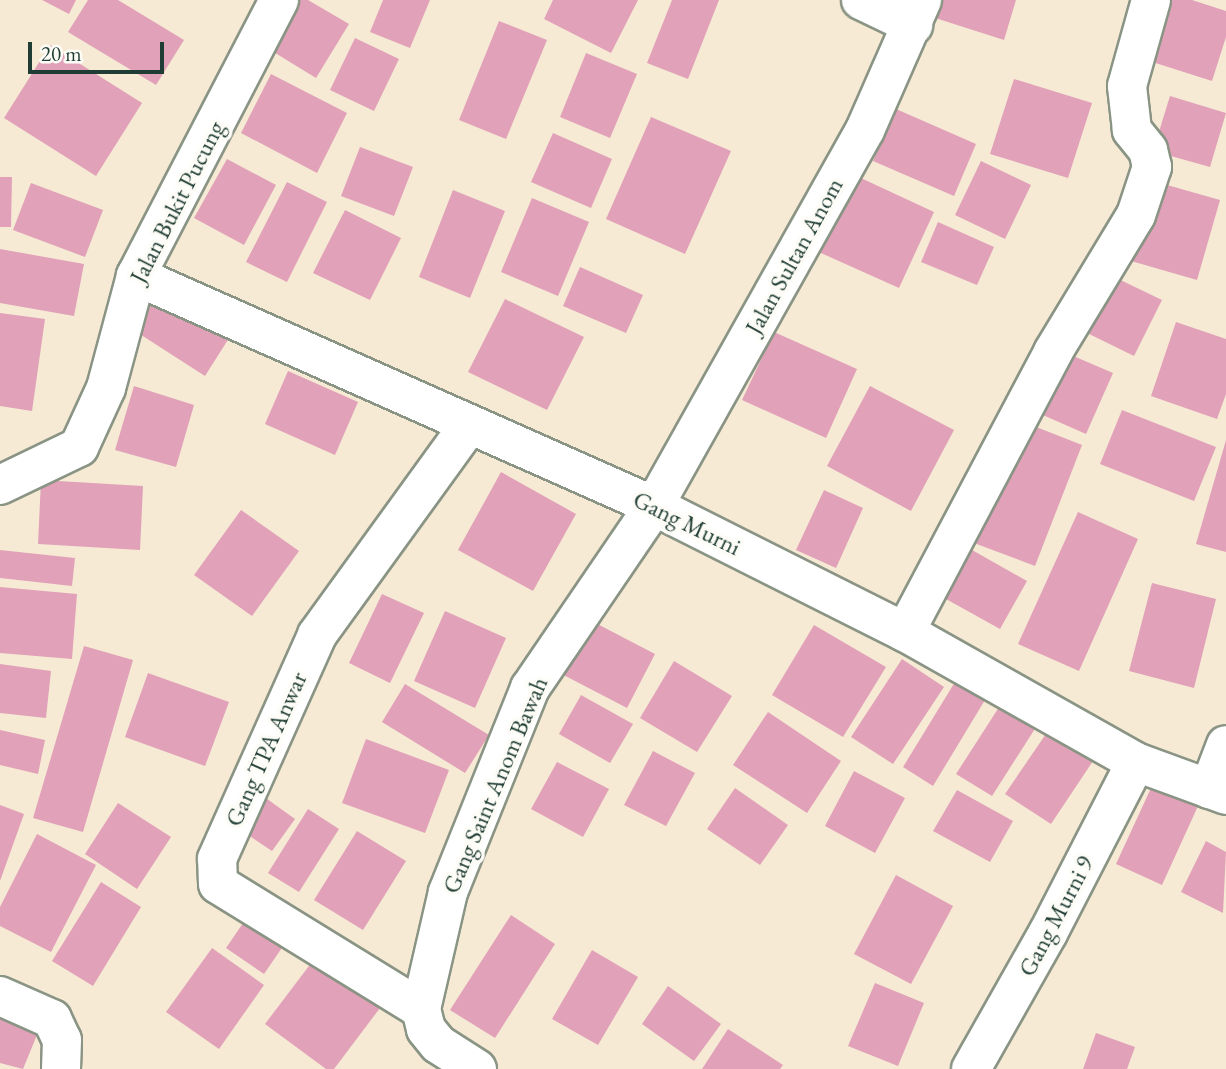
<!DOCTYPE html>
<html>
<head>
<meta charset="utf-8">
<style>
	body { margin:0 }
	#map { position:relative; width:1226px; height:1069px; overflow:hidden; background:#f6ead5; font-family:"EB Garamond",serif }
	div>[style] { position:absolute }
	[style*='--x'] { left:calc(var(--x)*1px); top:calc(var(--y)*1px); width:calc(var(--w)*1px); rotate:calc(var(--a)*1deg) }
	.building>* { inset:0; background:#e1a1b8 }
	.roads { filter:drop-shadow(2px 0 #8a9484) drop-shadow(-2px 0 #8a9484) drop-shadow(0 2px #8a9484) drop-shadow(0 -2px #8a9484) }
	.minor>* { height:38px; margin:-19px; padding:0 19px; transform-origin:19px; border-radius:19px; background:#fff }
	span { translate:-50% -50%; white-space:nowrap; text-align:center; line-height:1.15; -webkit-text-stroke:7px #fdfcf7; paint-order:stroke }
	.street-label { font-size:24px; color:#1f3d34 }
	.scale { position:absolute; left:28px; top:42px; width:136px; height:32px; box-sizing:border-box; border:4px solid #1f3d34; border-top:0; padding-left:9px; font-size:21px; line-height:24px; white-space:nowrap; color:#1f3d34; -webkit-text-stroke:5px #fdfcf7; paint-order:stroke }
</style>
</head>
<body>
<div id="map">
	<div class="building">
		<div style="clip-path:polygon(42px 0,76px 0,69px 14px)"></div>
		<div style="clip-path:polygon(88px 0,118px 0,184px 40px,156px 85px,68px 32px)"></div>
		<div style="clip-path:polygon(295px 0,308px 0,349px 24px,316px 78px,267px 48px)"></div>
		<div style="clip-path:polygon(383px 0,430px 0,410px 48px,370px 32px)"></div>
		<div style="clip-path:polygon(553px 0,638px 0,611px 53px,544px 19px)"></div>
		<div style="clip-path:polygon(672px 0,719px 0,688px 79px,647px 63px)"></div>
		<div style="clip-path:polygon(934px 0,1016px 0,1004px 40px,929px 16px)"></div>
		<div style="clip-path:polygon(1161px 0,1192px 0,1226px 11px,1226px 37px,1212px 81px,1143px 59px)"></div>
		<div style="clip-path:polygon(499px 21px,547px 40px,506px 139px,459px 120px)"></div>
		<div style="clip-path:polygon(355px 38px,399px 59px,374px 111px,330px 90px)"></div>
		<div style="clip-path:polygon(50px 45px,142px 103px,96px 176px,4px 118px)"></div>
		<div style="clip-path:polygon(586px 53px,637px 74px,610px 138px,560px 117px)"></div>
		<div style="clip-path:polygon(271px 74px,347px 113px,317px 173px,241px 133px)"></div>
		<div style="clip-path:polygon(1014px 79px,1092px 103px,1068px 178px,990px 154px)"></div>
		<div style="clip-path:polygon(1170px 96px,1226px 113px,1210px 167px,1153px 151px)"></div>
		<div style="clip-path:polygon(896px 109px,976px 144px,954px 196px,873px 161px)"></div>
		<div style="clip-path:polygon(651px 117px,731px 151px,685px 254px,606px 219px)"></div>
		<div style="clip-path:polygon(553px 133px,612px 159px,591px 208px,531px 182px)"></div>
		<div style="clip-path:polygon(360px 147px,413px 167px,394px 216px,341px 196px)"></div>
		<div style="clip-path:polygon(227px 159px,276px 185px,244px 245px,194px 218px)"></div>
		<div style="clip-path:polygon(981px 161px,1031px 185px,1005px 239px,955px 215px)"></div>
		<div style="clip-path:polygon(848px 172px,934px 212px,899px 288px,812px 249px)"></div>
		<div style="clip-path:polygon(0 177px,12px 177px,11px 227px,0 227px)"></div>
		<div style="clip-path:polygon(1153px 181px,1220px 200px,1197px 280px,1131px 261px)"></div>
		<div style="clip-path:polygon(287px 182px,327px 202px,287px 282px,246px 262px)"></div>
		<div style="clip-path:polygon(31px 183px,103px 210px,85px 257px,13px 230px)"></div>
		<div style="clip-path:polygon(453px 190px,505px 211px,470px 298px,419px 277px)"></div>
		<div style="clip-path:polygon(532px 198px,589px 222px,558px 296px,501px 272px)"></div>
		<div style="clip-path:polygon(345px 210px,401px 238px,370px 300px,313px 273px)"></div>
		<div style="clip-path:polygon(938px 222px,994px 247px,977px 285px,921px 262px)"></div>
		<div style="clip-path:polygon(0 249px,84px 264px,74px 316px,0 303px)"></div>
		<div style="clip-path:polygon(580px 267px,643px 295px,626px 333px,563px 306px)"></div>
		<div style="clip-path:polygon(1110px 275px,1162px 300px,1134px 356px,1083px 331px)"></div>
		<div style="clip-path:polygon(160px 291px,231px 335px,205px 376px,135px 331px)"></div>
		<div style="clip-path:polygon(505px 299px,584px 337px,547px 410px,468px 372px)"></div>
		<div style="clip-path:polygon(0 313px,45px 319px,32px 411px,0 406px)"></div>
		<div style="clip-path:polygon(1176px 322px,1226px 339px,1226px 394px,1217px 419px,1151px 396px)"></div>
		<div style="clip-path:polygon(774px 332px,857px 369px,826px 438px,742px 400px)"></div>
		<div style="clip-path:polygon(1064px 352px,1113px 373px,1086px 434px,1036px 412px)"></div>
		<div style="clip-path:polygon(288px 371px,358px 402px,335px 455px,265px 424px)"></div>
		<div style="clip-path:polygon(134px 386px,194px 405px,176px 467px,115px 450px)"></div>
		<div style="clip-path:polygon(870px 386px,954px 430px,911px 511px,827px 466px)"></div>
		<div style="clip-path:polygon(1122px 410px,1216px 447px,1194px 501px,1100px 464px)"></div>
		<div style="clip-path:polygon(1021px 421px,1082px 445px,1035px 566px,974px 543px)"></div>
		<div style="clip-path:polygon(1226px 440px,1226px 552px,1196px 544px)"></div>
		<div style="clip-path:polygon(501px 472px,576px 514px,533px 591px,458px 550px)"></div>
		<div style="clip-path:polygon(41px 480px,143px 486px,140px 550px,38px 544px)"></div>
		<div style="clip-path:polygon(824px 490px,863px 508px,836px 568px,796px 550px)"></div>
		<div style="clip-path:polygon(241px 510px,299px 551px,252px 616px,194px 575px)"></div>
		<div style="clip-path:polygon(1078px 512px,1138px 539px,1079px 671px,1018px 644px)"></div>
		<div style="clip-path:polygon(0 550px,75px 558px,72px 586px,0 578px)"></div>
		<div style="clip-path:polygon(972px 550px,1027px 581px,1000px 629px,946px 599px)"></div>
		<div style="clip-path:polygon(1152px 583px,1216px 599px,1194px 688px,1129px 671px)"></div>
		<div style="clip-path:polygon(0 587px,77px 594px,72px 659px,0 653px)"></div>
		<div style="clip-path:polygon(382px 594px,424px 613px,390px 683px,349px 663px)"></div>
		<div style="clip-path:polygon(445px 611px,506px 638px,475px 708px,414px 681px)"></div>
		<div style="clip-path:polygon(582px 616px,655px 654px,627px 708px,554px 670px)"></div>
		<div style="clip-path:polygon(814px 625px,886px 667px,843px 737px,772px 695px)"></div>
		<div style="clip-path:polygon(84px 646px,133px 660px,83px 832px,33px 818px)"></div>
		<div style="clip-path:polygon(902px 659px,944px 687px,893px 764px,851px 737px)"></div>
		<div style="clip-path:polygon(674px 661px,732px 696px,697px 752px,640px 718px)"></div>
		<div style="clip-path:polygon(0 664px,51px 671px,46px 718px,0 713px)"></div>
		<div style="clip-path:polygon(148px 673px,229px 702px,205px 766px,125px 737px)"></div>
		<div style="clip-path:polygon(955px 682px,985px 700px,933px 786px,903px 767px)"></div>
		<div style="clip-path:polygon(405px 684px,489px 735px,465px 773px,382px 722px)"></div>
		<div style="clip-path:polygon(581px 695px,633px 724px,610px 763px,559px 734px)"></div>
		<div style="clip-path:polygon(1003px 701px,1038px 724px,992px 796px,956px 774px)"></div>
		<div style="clip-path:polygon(768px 712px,841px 761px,807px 813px,733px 765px)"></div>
		<div style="clip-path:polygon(1052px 725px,1097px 755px,1051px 824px,1005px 794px)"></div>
		<div style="clip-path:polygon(0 730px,45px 740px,38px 774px,0 765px)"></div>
		<div style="clip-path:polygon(366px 739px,449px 770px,425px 833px,342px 803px)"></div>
		<div style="clip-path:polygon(653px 751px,695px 773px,666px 826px,624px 805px)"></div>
		<div style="clip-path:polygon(557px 762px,609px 789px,583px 837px,531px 809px)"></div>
		<div style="clip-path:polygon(854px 771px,905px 798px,875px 853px,825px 826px)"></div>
		<div style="clip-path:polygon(1157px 775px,1203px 795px,1162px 885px,1116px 864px)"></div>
		<div style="clip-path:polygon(735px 788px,788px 825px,760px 865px,707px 829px)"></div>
		<div style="clip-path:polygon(957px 790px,1013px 821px,990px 862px,933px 831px)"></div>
		<div style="clip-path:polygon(263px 796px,295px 819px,272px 851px,239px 829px)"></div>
		<div style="clip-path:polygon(118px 803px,171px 837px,137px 889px,85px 854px)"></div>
		<div style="clip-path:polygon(0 805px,24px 814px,0 881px)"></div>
		<div style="clip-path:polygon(308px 809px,339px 829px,299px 892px,268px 873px)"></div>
		<div style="clip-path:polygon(357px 831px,406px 861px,363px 930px,314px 900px)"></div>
		<div style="clip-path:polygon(37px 834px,96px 865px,51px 952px,0 926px,0 907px)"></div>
		<div style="clip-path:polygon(1206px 841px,1226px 852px,1223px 913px,1181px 892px)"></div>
		<div style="clip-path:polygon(896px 875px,953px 906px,911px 984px,854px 954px)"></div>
		<div style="clip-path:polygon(101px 882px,141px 907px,93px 986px,52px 961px)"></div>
		<div style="clip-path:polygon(252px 910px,290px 936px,264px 974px,226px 948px)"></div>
		<div style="clip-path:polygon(511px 915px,555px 944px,495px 1038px,450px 1010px)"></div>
		<div style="clip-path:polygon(212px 948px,264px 985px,219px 1049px,166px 1012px)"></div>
		<div style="clip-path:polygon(592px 950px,638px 977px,598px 1045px,552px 1019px)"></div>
		<div style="clip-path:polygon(318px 954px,383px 1004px,334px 1069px,326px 1069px,265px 1024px)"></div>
		<div style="clip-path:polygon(875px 983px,924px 1003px,898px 1066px,848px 1046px)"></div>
		<div style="clip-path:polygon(668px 986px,721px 1024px,694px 1061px,642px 1024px)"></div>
		<div style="clip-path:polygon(0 1015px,39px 1030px,23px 1069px,0 1063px)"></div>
		<div style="clip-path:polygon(728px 1029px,783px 1065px,780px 1069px,702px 1069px)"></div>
		<div style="clip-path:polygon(1096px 1033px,1135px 1047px,1127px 1069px,1083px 1069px)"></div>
	</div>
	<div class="roads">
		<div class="minor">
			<div style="--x:861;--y:0;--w:58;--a:25.7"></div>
			<div style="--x:136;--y:276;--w:567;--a:23.94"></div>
			<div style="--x:654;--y:506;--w:281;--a:26.7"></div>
			<div style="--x:905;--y:632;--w:265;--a:29.4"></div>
			<div style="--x:1136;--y:762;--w:96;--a:20.1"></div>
			<div style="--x:0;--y:485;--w:88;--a:-25.7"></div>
			<div style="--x:79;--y:447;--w:65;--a:-65.4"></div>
			<div style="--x:106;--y:388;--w:116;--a:-75"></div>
			<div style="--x:136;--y:276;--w:311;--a:-62.6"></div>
			<div style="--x:905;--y:632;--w:317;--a:-62.1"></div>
			<div style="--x:1053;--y:352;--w:160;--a:-58.8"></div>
			<div style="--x:1136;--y:215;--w:51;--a:-71.6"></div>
			<div style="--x:1152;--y:167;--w:17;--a:-103"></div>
			<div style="--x:1148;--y:150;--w:26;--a:-129"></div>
			<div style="--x:1132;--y:130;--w:44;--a:-96.5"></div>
			<div style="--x:1127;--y:86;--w:89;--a:-74.4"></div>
			<div style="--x:1209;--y:789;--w:47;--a:-68.9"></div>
			<div style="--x:0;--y:996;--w:57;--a:23.9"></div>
			<div style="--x:52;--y:1019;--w:23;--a:65"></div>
			<div style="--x:62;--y:1040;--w:29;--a:92"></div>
			<div style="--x:421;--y:1009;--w:238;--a:-148.4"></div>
			<div style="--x:218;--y:884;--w:25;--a:-92"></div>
			<div style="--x:217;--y:859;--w:245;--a:-65.9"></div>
			<div style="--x:317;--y:635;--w:259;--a:-54.1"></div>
			<div style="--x:477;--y:1069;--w:46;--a:-147.3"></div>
			<div style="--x:438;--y:1044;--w:19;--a:-129"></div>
			<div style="--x:426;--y:1029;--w:21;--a:-104"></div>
			<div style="--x:421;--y:1009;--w:120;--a:-77"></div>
			<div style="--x:448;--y:892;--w:220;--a:-68.1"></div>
			<div style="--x:530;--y:688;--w:220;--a:-55.7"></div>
			<div style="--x:654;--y:506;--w:431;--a:-60.7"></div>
			<div style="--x:865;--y:130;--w:142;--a:-66.3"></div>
			<div style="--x:971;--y:1069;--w:156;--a:-60.5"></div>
			<div style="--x:1048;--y:933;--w:192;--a:-62.8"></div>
		</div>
	</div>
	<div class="street-label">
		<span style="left:177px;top:202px;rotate:-63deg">Jalan Bukit Pucung</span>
		<span style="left:794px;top:256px;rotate:-61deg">Jalan Sultan Anom</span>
		<span style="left:687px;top:523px;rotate:26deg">Gang Murni</span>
		<span style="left:266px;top:749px;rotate:-66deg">Gang TPA Anwar</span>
		<span style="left:495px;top:785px;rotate:-67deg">Gang Saint Anom Bawah</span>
		<span style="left:1056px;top:916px;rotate:-62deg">Gang Murni 9</span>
	</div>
	<div class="scale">20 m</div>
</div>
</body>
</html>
